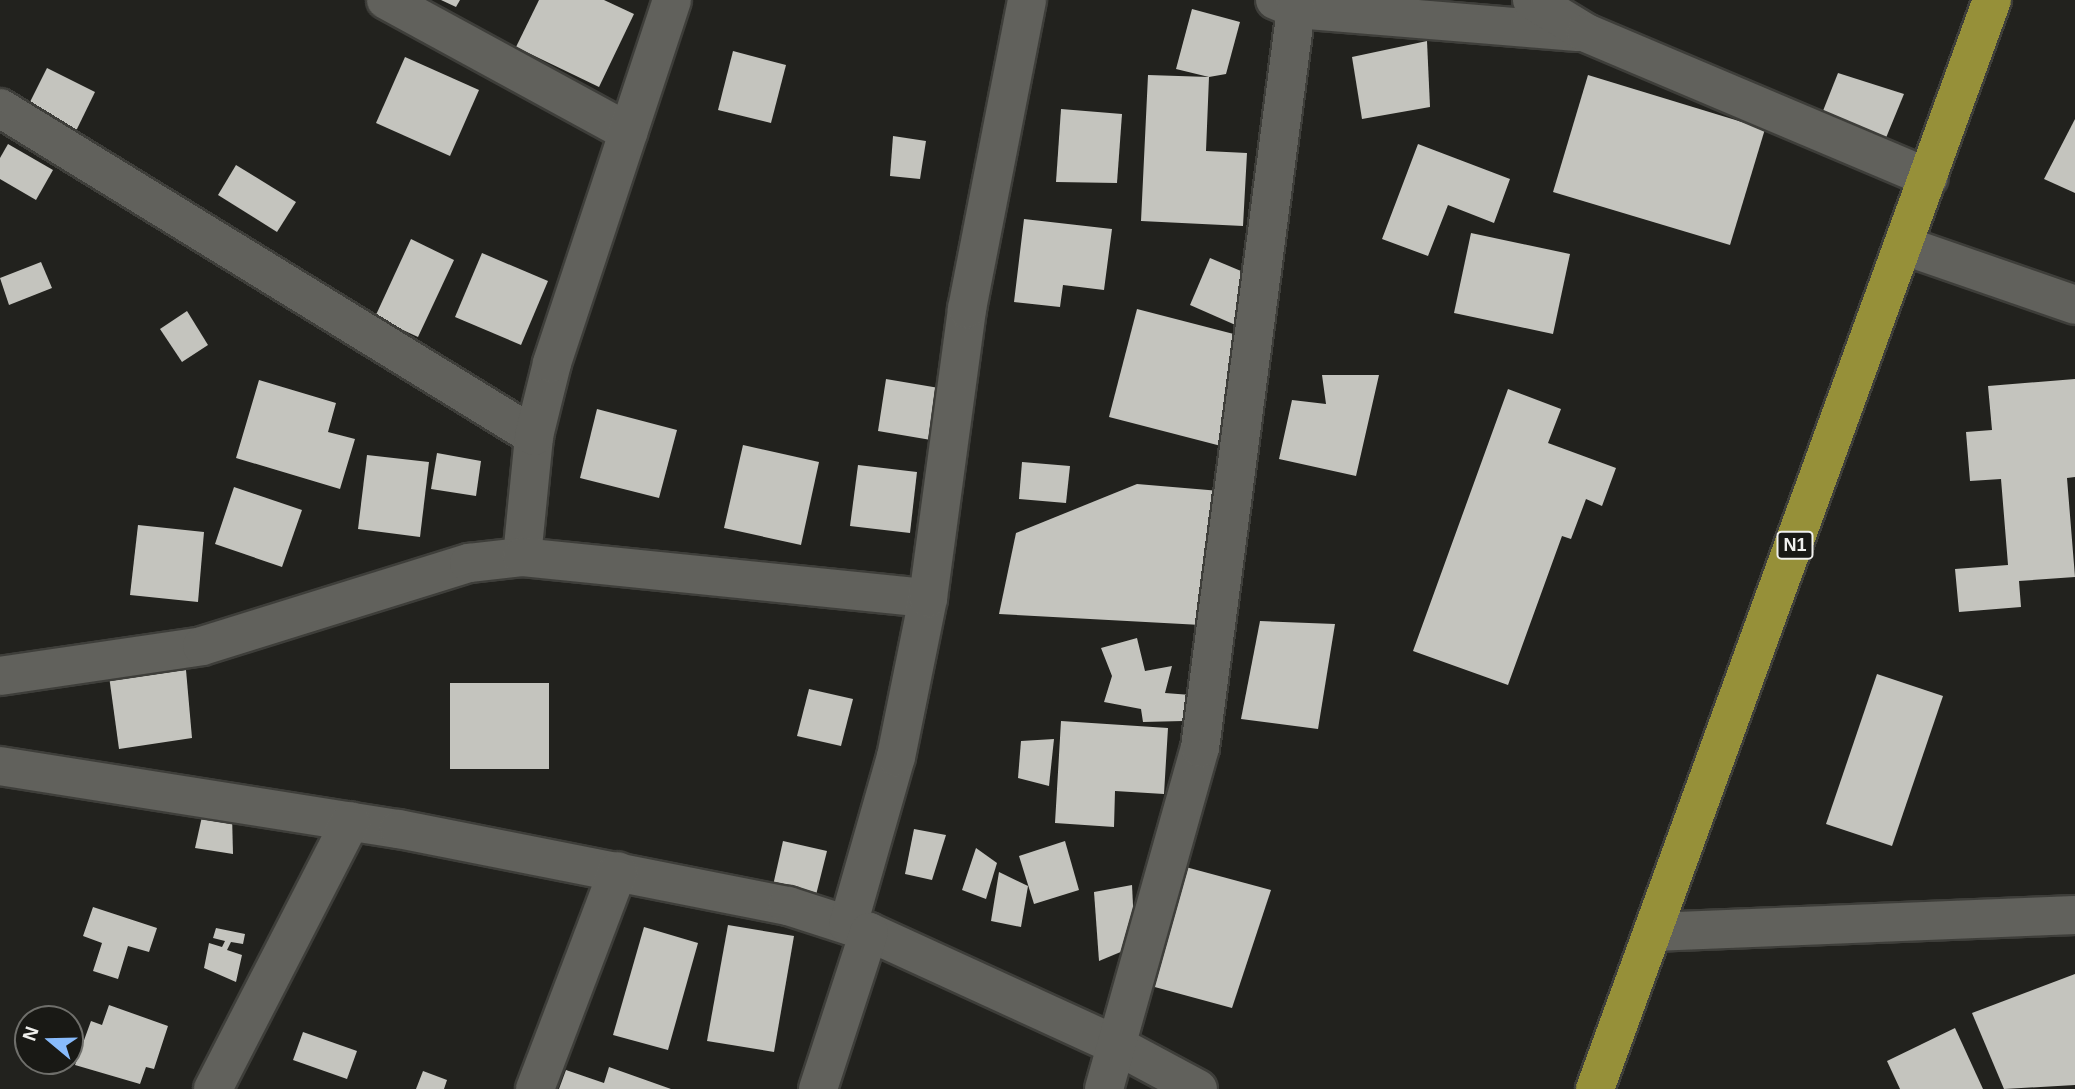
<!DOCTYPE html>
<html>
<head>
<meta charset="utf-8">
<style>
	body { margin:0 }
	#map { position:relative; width:2075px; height:1089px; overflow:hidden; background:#22221e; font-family:Helvetica,sans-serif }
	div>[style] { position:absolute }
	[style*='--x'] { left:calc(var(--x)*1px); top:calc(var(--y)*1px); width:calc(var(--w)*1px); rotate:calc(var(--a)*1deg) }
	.building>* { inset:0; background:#c4c4be }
	.roads { filter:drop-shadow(2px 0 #3e3e3a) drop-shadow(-2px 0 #3e3e3a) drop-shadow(0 2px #3e3e3a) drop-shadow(0 -2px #3e3e3a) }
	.minor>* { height:38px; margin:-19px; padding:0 19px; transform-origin:19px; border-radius:19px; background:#61615c }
	.highway>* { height:38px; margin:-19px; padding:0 19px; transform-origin:19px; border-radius:19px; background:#969039 }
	span { translate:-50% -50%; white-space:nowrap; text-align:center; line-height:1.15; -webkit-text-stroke:7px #191915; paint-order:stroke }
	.shield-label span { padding:2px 5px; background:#191915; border:2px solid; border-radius:5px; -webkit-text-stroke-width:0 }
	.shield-label { font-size:18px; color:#f0f0ed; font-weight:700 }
	.north { position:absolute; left:14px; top:1005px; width:70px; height:70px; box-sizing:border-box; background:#191915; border:2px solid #6f6f6b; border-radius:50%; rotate:289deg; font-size:19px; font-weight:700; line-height:28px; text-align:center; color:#f0f0ed }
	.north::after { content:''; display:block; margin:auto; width:24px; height:32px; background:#88bbfc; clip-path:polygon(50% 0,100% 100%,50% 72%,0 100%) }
</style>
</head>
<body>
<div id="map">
	<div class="building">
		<div style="clip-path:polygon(441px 0,460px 0,456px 7px)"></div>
		<div style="clip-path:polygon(539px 0,604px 0,634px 14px,599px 87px,516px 47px)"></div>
		<div style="clip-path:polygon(1192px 9px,1240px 22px,1226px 74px,1209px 77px,1176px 69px)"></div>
		<div style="clip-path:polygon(1427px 41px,1430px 107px,1362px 119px,1352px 57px)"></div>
		<div style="clip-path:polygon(733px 51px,786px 65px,771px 123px,718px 110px)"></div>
		<div style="clip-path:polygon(405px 57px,479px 90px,450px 156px,376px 123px)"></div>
		<div style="clip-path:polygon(47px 68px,95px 92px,76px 131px,28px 106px)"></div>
		<div style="clip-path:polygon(1838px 73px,1904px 94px,1881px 150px,1817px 126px)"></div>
		<div style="clip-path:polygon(1148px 75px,1209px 77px,1206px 151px,1247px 153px,1243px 226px,1141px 221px)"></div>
		<div style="clip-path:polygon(1588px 75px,1765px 129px,1730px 245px,1553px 192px)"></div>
		<div style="clip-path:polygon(1061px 109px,1122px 114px,1117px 183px,1056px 182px)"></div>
		<div style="clip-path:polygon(2075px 119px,2075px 193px,2044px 179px)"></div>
		<div style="clip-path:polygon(893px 136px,926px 141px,920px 179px,890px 176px)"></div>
		<div style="clip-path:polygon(8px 144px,53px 170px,36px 200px,0 179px,0 158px)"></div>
		<div style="clip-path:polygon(1418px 144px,1510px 179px,1494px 223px,1448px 205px,1428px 256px,1382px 239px)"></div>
		<div style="clip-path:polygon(236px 165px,296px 202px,277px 232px,218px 195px)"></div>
		<div style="clip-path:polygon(1024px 219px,1112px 229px,1104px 290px,1063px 285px,1060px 307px,1014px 302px)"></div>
		<div style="clip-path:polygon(1471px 233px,1570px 254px,1553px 334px,1454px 313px)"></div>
		<div style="clip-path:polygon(411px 239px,454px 260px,418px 337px,375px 317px)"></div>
		<div style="clip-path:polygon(482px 253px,548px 281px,521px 345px,455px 317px)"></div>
		<div style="clip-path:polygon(1210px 258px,1260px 279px,1240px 327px,1190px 305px)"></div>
		<div style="clip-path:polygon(41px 262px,52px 288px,9px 305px,0 278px)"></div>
		<div style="clip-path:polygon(1137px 309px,1253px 339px,1225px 447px,1109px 417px)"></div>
		<div style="clip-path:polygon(187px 311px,208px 345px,182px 362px,160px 329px)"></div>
		<div style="clip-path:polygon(1322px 375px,1379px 375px,1356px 476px,1279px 459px,1292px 400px,1326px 404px)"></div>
		<div style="clip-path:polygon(886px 379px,939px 388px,931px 440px,878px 431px)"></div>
		<div style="clip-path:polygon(2075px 379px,2075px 477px,2067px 478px,2075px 577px,2019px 581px,2021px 607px,1959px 612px,1955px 569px,2008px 565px,2001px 479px,1970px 481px,1966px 432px,1992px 430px,1988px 386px)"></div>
		<div style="clip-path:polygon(259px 380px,336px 403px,328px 432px,355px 439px,340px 489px,236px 458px)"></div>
		<div style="clip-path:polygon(1508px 389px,1561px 409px,1548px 443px,1616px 468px,1602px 506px,1586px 499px,1571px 539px,1562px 536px,1508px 685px,1413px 651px)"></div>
		<div style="clip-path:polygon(597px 409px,677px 430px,659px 498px,580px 478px)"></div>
		<div style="clip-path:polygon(743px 445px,819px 462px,801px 545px,724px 528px)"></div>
		<div style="clip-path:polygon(437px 453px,481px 461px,476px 496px,431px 489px)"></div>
		<div style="clip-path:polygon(367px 455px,429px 462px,420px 537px,358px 529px)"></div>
		<div style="clip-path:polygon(1022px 462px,1070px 466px,1066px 503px,1019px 499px)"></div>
		<div style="clip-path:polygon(858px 465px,917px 472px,910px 533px,850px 526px)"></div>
		<div style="clip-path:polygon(1137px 484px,1220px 491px,1201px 625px,999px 614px,1016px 533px)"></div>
		<div style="clip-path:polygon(234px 487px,302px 510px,282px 567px,215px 544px)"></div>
		<div style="clip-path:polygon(138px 525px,204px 532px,198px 602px,130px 595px)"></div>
		<div style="clip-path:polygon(1260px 621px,1335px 624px,1318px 729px,1241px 719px)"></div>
		<div style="clip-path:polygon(1137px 638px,1145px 671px,1172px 666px,1165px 693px,1191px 695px,1183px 721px,1143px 722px,1141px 709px,1104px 702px,1112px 676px,1101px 648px)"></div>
		<div style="clip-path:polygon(186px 670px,192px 738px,119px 749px,109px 676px)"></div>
		<div style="clip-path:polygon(1877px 674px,1943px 696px,1892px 846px,1826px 824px)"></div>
		<div style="clip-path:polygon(450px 683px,549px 683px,549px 769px,450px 769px)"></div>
		<div style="clip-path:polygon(809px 689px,853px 699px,841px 746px,797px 736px)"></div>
		<div style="clip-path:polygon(1061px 721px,1168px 728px,1164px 794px,1115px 791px,1114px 827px,1055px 823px)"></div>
		<div style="clip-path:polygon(1054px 739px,1049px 786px,1018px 778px,1021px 741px)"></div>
		<div style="clip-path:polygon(203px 812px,232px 815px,233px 854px,195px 848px)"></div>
		<div style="clip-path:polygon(914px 829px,946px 835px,932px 880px,905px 874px)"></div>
		<div style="clip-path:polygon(783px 841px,827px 851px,815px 899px,772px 890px)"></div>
		<div style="clip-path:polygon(1065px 841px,1079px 890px,1034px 904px,1019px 856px)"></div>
		<div style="clip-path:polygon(976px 848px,997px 863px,986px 899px,962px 890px)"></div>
		<div style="clip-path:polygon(1182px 866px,1271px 890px,1232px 1008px,1151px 986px)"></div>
		<div style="clip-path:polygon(999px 872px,1028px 886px,1021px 927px,991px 921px)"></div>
		<div style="clip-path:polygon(1132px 885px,1135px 946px,1099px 961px,1094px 892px)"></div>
		<div style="clip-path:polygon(93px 907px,157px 928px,149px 952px,128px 946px,118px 979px,93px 971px,102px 943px,83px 936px)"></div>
		<div style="clip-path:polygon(728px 925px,794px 936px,774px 1052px,707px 1041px)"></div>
		<div style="clip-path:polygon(644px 927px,698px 943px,668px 1050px,613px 1035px)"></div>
		<div style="clip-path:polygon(216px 928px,245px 934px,243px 944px,231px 942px,227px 950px,242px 955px,236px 982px,204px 968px,209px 943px,222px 947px,225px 941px,213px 938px)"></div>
		<div style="clip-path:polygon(2075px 974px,2075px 1085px,2004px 1089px,1972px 1013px)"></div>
		<div style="clip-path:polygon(109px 1005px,168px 1026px,154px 1069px,146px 1067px,140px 1084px,75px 1065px,91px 1021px,102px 1025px)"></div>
		<div style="clip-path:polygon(1955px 1028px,1983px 1089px,1900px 1089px,1887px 1061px)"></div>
		<div style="clip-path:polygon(303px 1032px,357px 1051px,347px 1079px,293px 1060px)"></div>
		<div style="clip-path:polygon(609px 1067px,671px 1089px,559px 1089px,566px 1070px,604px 1083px)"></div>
		<div style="clip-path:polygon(423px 1071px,447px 1080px,444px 1089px,416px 1089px)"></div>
	</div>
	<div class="roads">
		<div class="minor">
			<div style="--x:386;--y:0;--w:276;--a:28.6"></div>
			<div style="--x:1275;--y:0;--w:23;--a:23"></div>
			<div style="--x:1296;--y:9;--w:282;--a:4.7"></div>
			<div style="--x:1532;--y:0;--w:63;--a:31.4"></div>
			<div style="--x:1586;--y:33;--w:372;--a:22.9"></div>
			<div style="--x:0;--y:108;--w:627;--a:31.56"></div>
			<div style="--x:1905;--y:246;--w:180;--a:19.1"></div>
			<div style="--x:522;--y:557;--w:122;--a:-84.3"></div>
			<div style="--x:534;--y:436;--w:75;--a:-76.1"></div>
			<div style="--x:552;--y:363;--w:382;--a:-71.7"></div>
			<div style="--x:0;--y:676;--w:204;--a:-8.4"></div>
			<div style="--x:202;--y:646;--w:280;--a:-17.3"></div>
			<div style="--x:469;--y:563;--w:53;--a:-6.5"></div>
			<div style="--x:522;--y:557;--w:408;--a:5.8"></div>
			<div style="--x:0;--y:766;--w:404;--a:9"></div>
			<div style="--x:399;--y:829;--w:397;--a:11.2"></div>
			<div style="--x:788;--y:906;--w:85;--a:17.8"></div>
			<div style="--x:869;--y:932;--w:272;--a:24.6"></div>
			<div style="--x:1116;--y:1045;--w:93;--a:28.2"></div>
			<div style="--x:848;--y:925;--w:175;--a:-74.1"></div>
			<div style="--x:896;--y:757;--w:162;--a:-78.6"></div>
			<div style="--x:928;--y:598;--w:292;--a:-82.3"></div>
			<div style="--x:967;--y:309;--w:315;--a:-79"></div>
			<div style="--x:1653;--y:932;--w:422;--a:-2.3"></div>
			<div style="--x:213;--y:1089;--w:301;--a:-62.8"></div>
			<div style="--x:535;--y:1089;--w:233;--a:-69.2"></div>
			<div style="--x:818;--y:1089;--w:165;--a:-72"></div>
			<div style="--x:1104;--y:1089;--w:354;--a:-74.3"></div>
			<div style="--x:1200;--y:748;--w:745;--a:-82.6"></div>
		</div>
		<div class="highway">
			<div style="--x:1595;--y:1089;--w:1159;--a:-69.97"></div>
		</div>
	</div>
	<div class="shield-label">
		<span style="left:1795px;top:545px">N1</span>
	</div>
	<div class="north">N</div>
</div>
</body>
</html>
